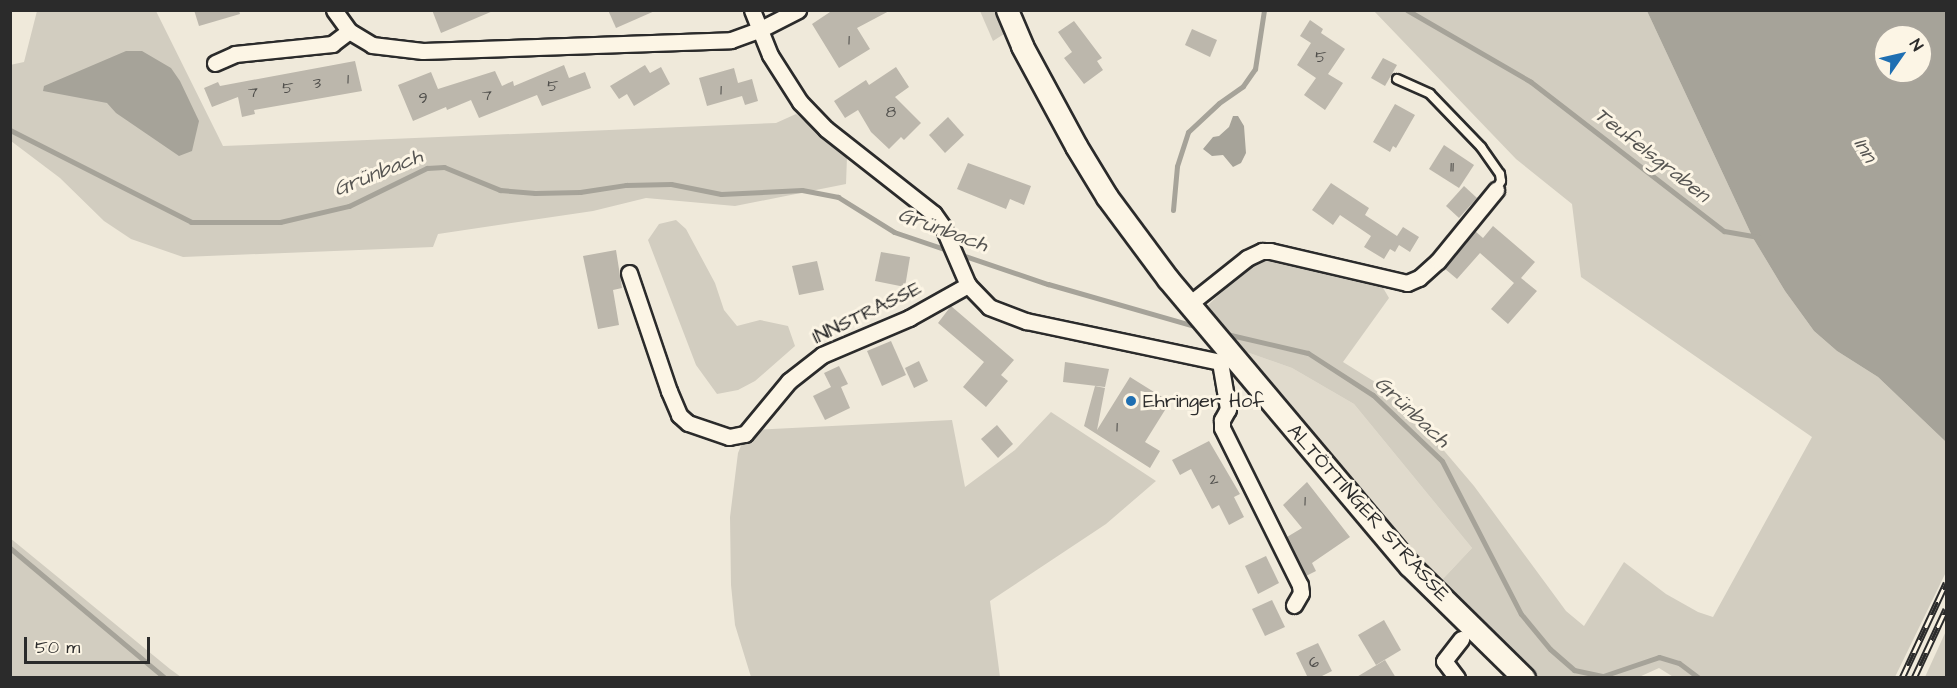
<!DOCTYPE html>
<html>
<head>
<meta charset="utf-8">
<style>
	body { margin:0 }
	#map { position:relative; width:1957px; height:688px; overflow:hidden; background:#efe9da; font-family:"Architects Daughter",sans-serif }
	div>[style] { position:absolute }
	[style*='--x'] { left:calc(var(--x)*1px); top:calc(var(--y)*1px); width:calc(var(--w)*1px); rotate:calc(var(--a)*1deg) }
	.built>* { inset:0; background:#e0dacc }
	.green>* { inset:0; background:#d2cdc0 }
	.water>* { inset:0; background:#a6a399 }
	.stream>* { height:5px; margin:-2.5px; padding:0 2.5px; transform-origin:2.5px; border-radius:2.5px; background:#a6a399 }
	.building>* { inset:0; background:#bcb7ac }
	.roads { filter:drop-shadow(2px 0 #2b2b2b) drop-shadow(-2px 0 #2b2b2b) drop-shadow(0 2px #2b2b2b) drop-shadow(0 -2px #2b2b2b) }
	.lane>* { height:8px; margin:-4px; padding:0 4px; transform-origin:4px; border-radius:4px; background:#fcf5e5 }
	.street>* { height:15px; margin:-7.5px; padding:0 7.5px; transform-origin:7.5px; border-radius:7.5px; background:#fcf5e5 }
	.secondary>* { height:21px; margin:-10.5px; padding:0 10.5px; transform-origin:10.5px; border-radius:10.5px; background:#fcf5e5 }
	.rail>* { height:7px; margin-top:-3.5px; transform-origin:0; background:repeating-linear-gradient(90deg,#fcf5e5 0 14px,#2b2b2b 0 28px); box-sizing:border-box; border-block:2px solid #2b2b2b }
	.dots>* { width:16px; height:16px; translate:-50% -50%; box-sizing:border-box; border:3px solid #fcf5e5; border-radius:50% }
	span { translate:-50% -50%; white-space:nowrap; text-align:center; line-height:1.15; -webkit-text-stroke:6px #fcf5e5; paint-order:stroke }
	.number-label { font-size:16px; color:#4f4e4b }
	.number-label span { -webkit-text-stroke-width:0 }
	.street-label { font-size:20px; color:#2b2b2b }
	.poi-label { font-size:20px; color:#2b2b2b }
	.left { translate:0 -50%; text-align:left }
	.water-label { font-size:21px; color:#565552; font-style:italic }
	.frame { position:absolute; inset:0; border:12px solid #2b2b2b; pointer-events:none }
	.north { position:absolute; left:1873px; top:24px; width:60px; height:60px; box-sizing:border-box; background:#fcf5e5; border:2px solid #a8a49b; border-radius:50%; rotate:56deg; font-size:16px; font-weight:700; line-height:24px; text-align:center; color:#2b2b2b }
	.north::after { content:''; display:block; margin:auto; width:21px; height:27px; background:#1f6fb2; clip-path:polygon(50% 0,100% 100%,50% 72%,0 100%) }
	.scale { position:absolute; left:24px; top:637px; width:126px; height:27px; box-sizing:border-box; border:3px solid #2b2b2b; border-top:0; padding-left:8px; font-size:18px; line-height:21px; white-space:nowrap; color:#2b2b2b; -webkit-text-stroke:4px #fcf5e5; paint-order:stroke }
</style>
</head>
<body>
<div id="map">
	<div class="built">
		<div style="clip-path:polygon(1238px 349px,1292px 368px,1354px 404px,1472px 548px,1441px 581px,1408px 547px)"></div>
	</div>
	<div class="green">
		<div style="clip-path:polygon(37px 11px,156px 11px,223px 146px,776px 123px,796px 114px,847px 157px,846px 184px,735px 206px,646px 198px,593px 211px,438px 234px,433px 247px,183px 257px,131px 239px,104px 221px,60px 178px,11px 141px,10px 65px,24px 62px)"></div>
		<div style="clip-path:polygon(980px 11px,995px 11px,1004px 34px,993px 41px)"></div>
		<div style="clip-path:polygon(1374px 11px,1647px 11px,1753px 238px,1785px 291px,1814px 331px,1837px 351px,1878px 377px,1946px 442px,1946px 572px,1895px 677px,1675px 678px,1659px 668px,1639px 677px,1537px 677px,1477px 621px,1441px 581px,1472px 548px,1354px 404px,1292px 368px,1238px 349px,1206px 307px,1246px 269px,1268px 259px,1382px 286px,1389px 298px,1343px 362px,1388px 390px,1423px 426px,1474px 486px,1566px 611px,1584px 626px,1624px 562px,1666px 594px,1698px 612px,1713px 617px,1812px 437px,1581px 277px,1572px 204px,1516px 159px)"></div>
		<div style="clip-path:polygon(676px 220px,686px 229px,715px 283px,724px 310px,737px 326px,760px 320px,788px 326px,795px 346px,755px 381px,738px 390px,717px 394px,696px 365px,648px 240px,659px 224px)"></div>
		<div style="clip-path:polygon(1051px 412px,1156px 481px,1106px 524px,990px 601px,1000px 677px,751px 677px,735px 625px,731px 585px,730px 517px,738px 453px,743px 441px,753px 430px,952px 420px,965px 487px,1015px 450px)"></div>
		<div style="clip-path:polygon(10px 538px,170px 669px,181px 677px,11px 677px)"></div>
		<div style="clip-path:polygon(1946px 631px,1946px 677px,1925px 677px)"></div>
	</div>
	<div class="water">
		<div style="clip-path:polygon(evenodd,1647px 11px,1946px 11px,1946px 442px,1878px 377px,1837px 351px,1814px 331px,1785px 291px,1753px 238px,1647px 11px,1885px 36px,1921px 36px,1921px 72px,1885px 72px,1885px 36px)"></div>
		<div style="clip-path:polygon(126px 51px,142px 51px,171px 68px,180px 81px,199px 121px,192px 151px,179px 156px,116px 113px,107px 103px,43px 91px,44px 86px)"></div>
		<div style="clip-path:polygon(1233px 116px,1238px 116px,1244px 126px,1246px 153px,1241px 163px,1233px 167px,1223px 155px,1212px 156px,1203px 149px,1213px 137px,1219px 136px,1229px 127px)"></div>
	</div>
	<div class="stream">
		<div style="--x:1407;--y:10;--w:143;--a:30.1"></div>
		<div style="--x:1531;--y:82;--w:244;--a:37.7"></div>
		<div style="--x:1724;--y:231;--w:35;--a:10"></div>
		<div style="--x:10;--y:130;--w:203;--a:26.9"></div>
		<div style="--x:191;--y:222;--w:89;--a:0"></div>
		<div style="--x:280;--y:222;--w:71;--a:-13.1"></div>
		<div style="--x:349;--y:206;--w:87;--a:-26"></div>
		<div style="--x:427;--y:168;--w:17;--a:-3"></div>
		<div style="--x:444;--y:167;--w:61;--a:22.3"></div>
		<div style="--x:500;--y:190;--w:35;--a:5"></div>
		<div style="--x:535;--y:193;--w:45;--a:-1.3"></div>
		<div style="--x:580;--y:192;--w:47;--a:-8.7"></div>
		<div style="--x:626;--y:185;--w:45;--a:-1.3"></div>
		<div style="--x:671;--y:184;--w:51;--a:11.3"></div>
		<div style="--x:721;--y:194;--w:81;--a:-2.8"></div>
		<div style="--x:802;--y:190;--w:37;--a:11"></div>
		<div style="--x:838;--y:197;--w:66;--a:32"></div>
		<div style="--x:894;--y:232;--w:163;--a:18.7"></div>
		<div style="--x:1048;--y:284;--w:159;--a:16"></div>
		<div style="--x:1173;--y:210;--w:44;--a:-84.8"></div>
		<div style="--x:1177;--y:166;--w:36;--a:-72"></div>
		<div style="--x:1188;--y:132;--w:42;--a:-43.1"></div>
		<div style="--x:1219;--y:103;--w:29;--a:-35"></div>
		<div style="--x:1243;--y:86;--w:21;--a:-55"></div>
		<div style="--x:1255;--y:69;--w:60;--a:-81.3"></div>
		<div style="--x:1222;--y:333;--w:88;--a:13.1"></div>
		<div style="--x:1308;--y:353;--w:77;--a:32.9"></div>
		<div style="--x:1373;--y:395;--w:95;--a:43.7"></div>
		<div style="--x:1442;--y:461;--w:172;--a:62.7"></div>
		<div style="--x:1521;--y:614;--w:45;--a:50.4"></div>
		<div style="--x:1550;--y:649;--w:32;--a:41"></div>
		<div style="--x:1574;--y:670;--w:30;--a:12"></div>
		<div style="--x:1603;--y:676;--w:59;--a:-18.7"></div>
		<div style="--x:1659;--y:657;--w:21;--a:17"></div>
		<div style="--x:1679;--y:663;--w:25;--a:37"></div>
		<div style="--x:10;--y:548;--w:202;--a:40"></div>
	</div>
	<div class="building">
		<div style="clip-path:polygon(194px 10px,239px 10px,240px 14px,199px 26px)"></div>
		<div style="clip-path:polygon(432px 10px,493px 10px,493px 11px,441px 33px)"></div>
		<div style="clip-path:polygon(608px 10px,657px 10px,616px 28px)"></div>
		<div style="clip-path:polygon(833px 10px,891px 10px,857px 28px,870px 49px,839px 68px,812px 24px)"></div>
		<div style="clip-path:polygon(1310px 20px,1323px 29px,1321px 33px,1345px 49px,1328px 74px,1343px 83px,1325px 110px,1304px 95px,1316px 78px,1297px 65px,1311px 43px,1300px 36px)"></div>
		<div style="clip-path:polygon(1074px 21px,1102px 58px,1097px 61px,1103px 70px,1084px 84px,1064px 58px,1072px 52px,1058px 32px)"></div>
		<div style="clip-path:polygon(1192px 29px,1217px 40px,1210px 57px,1185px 45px)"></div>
		<div style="clip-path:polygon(1383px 58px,1397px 65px,1385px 86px,1371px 78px)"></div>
		<div style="clip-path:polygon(355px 61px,362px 91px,254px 110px,255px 114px,242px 117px,238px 97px,212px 107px,204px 88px,218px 82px,220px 86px)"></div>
		<div style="clip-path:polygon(564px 65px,569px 78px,585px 72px,591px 88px,542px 106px,537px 95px,479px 118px,471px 100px,447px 110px,446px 107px,413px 121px,398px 85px,431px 72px,438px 89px,495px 71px,502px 86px,513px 81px,514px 86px)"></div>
		<div style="clip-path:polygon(645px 65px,650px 73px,661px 67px,670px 84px,634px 106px,627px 94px,619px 99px,610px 86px)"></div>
		<div style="clip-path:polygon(896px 67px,909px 87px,895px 97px,921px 123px,904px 140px,901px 137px,889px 149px,871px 132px,858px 110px,845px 118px,834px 101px,866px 80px,869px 85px)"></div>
		<div style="clip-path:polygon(734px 68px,738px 83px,752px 79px,758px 101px,745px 105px,742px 96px,707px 106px,699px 78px)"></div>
		<div style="clip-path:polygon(1395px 104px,1415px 115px,1396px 148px,1393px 146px,1390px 152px,1373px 142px)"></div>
		<div style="clip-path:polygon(948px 117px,964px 135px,945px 153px,929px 135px)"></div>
		<div style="clip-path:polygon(1444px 145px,1474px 165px,1459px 188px,1429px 169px)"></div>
		<div style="clip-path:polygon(968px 163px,1031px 186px,1024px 205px,1010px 199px,1006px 209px,957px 189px)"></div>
		<div style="clip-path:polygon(1331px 183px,1369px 208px,1365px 215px,1397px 236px,1403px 227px,1419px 237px,1410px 252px,1399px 245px,1395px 252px,1390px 249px,1384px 259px,1364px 247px,1371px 236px,1340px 215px,1333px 225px,1312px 210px)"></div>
		<div style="clip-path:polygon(1464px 186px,1477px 198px,1459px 218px,1446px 206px)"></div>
		<div style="clip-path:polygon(1493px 226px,1535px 262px,1521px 278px,1537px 291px,1508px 324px,1491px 309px,1514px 283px,1480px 253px,1457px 279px,1444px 268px,1475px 231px,1483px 238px)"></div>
		<div style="clip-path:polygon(616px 250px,622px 288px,613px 290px,619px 325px,598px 329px,583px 256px)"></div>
		<div style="clip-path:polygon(881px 252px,910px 257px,905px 287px,875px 281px)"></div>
		<div style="clip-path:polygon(817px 261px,824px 290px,799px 295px,792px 266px)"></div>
		<div style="clip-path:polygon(951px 306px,1014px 360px,1001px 375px,1008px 381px,986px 407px,963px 387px,984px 362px,938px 323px)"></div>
		<div style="clip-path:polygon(891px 341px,906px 375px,882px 386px,867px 351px)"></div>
		<div style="clip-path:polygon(919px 361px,928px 381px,914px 388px,905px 368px)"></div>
		<div style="clip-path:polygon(1065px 362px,1109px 369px,1105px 387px,1063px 382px)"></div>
		<div style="clip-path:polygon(839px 366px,848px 384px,841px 387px,850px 408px,825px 420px,813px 396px,831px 387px,824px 373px)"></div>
		<div style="clip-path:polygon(1130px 377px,1170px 402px,1145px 442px,1160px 451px,1150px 468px,1084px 426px,1095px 386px,1105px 388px,1097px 430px)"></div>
		<div style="clip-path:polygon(997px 425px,1013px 444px,998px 458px,981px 439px)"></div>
		<div style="clip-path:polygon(1209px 441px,1240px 494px,1234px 497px,1244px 517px,1229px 525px,1219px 505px,1212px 509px,1191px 469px,1180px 475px,1172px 460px)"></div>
		<div style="clip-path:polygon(1307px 482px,1350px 537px,1312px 563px,1316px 571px,1306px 576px,1287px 537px,1302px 528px,1283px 505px)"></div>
		<div style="clip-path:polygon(1266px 556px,1279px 583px,1258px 594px,1245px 566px)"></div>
		<div style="clip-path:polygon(1272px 600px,1285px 627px,1265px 636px,1252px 609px)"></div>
		<div style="clip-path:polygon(1384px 620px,1401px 650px,1376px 665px,1358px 635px)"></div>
		<div style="clip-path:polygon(1318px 643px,1332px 671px,1318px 678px,1308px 678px,1296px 653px)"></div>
		<div style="clip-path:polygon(1385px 660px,1396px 678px,1355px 678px)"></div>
	</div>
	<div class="roads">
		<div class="lane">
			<div style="--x:1397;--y:79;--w:36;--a:24"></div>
			<div style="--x:1430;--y:94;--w:74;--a:46.1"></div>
			<div style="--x:1481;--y:147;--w:33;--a:55"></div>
			<div style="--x:1500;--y:174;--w:7;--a:82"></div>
			<div style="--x:1501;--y:181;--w:10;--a:119"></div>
		</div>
		<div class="street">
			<div style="--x:334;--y:10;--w:26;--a:54"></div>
			<div style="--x:349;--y:31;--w:27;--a:31"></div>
			<div style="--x:372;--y:45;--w:51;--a:6.7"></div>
			<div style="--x:423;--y:51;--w:308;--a:-2"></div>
			<div style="--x:731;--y:40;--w:30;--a:-20"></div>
			<div style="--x:759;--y:30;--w:44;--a:-27.1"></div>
			<div style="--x:752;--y:10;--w:48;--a:68.2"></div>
			<div style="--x:770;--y:55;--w:56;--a:57.4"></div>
			<div style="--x:800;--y:102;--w:37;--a:46"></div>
			<div style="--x:826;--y:129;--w:137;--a:38.2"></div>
			<div style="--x:934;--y:214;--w:16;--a:55"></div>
			<div style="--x:943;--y:227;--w:63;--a:66.7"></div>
			<div style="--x:968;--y:285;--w:30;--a:46"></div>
			<div style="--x:989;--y:307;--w:40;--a:21"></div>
			<div style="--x:1026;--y:321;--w:198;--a:11.9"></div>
			<div style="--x:1220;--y:362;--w:13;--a:-29"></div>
			<div style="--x:215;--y:63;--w:22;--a:-24"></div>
			<div style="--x:235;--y:54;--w:98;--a:-5.9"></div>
			<div style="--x:332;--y:44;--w:21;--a:-37"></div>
			<div style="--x:629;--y:273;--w:125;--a:71.3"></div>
			<div style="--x:669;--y:391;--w:26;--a:67"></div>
			<div style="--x:679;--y:415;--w:12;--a:42"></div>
			<div style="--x:688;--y:423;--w:43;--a:18.9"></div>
			<div style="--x:729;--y:437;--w:16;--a:-11"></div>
			<div style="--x:745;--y:434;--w:69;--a:-50.3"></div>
			<div style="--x:789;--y:381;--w:42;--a:-38.2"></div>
			<div style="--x:822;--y:355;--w:95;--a:-23"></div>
			<div style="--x:909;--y:318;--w:68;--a:-29.2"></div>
			<div style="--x:1188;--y:305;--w:75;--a:-38.5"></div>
			<div style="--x:1247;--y:258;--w:17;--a:-25"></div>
			<div style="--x:1262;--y:251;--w:8;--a:0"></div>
			<div style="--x:1270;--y:251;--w:141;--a:13.1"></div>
			<div style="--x:1407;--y:283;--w:13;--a:-23"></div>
			<div style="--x:1419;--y:278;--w:25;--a:-42"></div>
			<div style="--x:1438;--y:261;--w:92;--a:-50.8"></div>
			<div style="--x:1220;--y:362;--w:48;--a:80.3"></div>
			<div style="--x:1228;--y:409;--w:13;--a:119"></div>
			<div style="--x:1222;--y:420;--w:8;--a:90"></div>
			<div style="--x:1222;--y:428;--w:175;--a:63.6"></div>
			<div style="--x:1300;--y:585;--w:8;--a:83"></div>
			<div style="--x:1301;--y:593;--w:14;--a:120"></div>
			<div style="--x:1457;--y:678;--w:21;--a:-127"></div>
			<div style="--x:1444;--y:661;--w:28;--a:-52"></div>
		</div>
		<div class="secondary">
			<div style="--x:1007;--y:10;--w:39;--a:67"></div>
			<div style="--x:1022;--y:46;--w:114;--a:61.6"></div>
			<div style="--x:1076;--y:146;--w:60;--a:58.7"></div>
			<div style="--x:1107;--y:197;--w:102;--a:53.4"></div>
			<div style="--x:1168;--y:279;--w:375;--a:49.9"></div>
			<div style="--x:1410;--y:566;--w:160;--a:44.5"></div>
		</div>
	</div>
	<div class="rail">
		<div style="--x:1902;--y:678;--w:105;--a:-65.1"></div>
		<div style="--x:1914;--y:678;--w:76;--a:-65.1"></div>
	</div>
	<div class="dots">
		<div style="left:1131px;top:401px;background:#1f6fb2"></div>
	</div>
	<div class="number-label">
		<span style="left:849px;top:40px">1</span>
		<span style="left:1321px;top:57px">5</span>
		<span style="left:348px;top:79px">1</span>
		<span style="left:317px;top:83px">3</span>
		<span style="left:553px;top:86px">5</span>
		<span style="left:288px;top:88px">5</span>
		<span style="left:721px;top:90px">1</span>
		<span style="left:253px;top:92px">7</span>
		<span style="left:487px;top:95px">7</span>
		<span style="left:423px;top:98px">9</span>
		<span style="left:891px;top:112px">8</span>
		<span style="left:1452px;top:167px">11</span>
		<span style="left:1117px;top:427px">1</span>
		<span style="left:1214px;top:479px">2</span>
		<span style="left:1305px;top:501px">1</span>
		<span style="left:1314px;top:662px">6</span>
	</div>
	<div class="street-label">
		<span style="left:867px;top:313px;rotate:-26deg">INNSTRASSE</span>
		<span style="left:1368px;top:513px;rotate:48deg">ALTÖTTINGER STRASSE</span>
	</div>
	<div class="poi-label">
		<span class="left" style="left:1143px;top:401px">Ehringer Hof</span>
	</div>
	<div class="water-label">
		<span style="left:1865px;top:150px;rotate:59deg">Inn</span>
		<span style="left:1652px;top:155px;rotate:38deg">Teufelsgraben</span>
		<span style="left:378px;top:173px;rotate:-22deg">Grünbach</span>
		<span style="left:943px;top:230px;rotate:20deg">Grünbach</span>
		<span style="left:1412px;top:412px;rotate:43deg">Grünbach</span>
	</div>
	<div class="frame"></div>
	<div class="north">N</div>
	<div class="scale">50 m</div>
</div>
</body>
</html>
